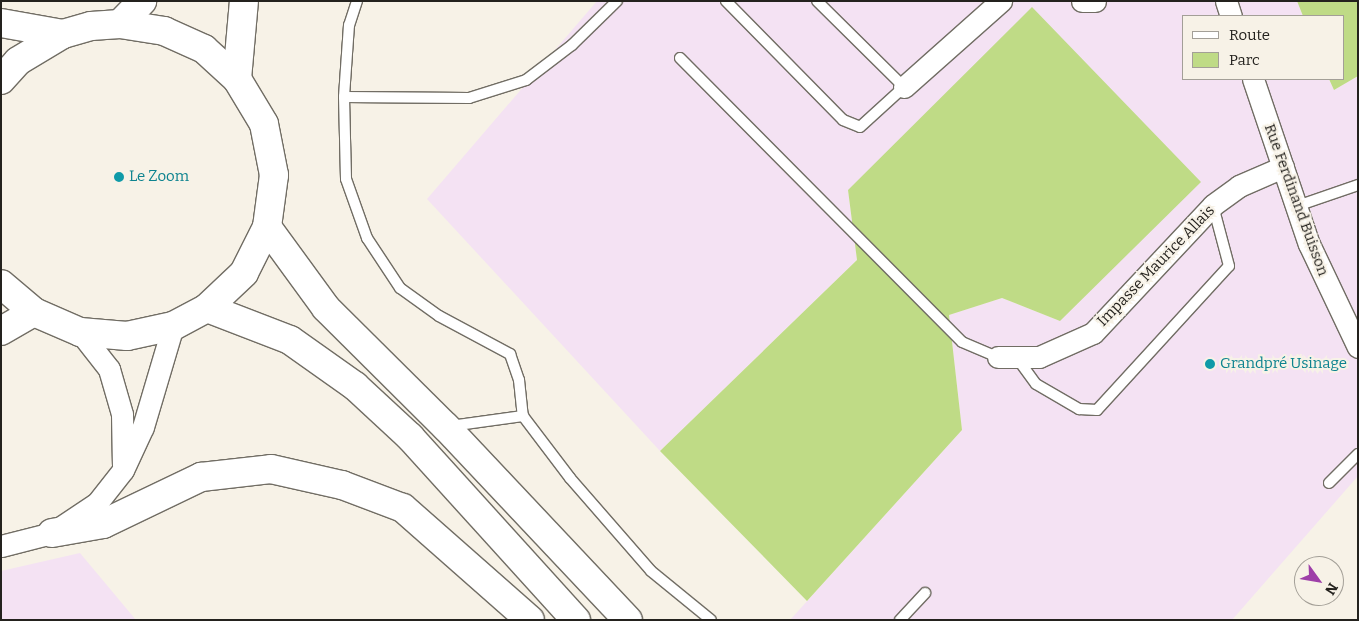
<!DOCTYPE html>
<html>
<head>
<meta charset="utf-8">
<style>
	body { margin:0 }
	#map { position:relative; width:1359px; height:621px; overflow:hidden; background:#f7f2e7; font-family:Bitter,serif }
	div>[style] { position:absolute }
	[style*='--x'] { left:calc(var(--x)*1px); top:calc(var(--y)*1px); width:calc(var(--w)*1px); rotate:calc(var(--a)*1deg) }
	.industrial>* { inset:0; background:#f4e2f3 }
	.green>* { inset:0; background:#bfdb86 }
	.roads { filter:drop-shadow(1px 0 #716d64) drop-shadow(-1px 0 #716d64) drop-shadow(0 1px #716d64) drop-shadow(0 -1px #716d64) }
	.service>* { height:10px; margin:-5px; padding:0 5px; transform-origin:5px; border-radius:5px; background:#fff }
	.minor>* { height:21px; margin:-10.5px; padding:0 10.5px; transform-origin:10.5px; border-radius:10.5px; background:#fff }
	.secondary>* { height:28px; margin:-14px; padding:0 14px; transform-origin:14px; border-radius:14px; background:#fff }
	.primary>* { height:28px; margin:-14px; padding:0 14px; transform-origin:14px; border-radius:14px; background:#fff }
	.dots>* { width:14px; height:14px; translate:-50% -50%; box-sizing:border-box; border:2px solid #f7f2e7; border-radius:50% }
	span { translate:-50% -50%; white-space:nowrap; text-align:center; line-height:1.15; -webkit-text-stroke:4px #f7f2e7; paint-order:stroke }
	.culture-label { font-size:15px; color:#0d838f }
	.left { translate:0 -50%; text-align:left }
	.street-label { font-size:15px; color:#24221e }
	.frame { position:absolute; inset:0; border:2px solid #24221e; pointer-events:none }
	.legend { position:absolute; left:1182px; top:15px; width:162px; height:65px; box-sizing:border-box; background:#f7f2e7; border:1px solid #a39f97; margin:0; padding:6px 9px; list-style:none; font-size:15px; color:#24221e }
	.legend li { display:flex; align-items:center; gap:10px; height:25px }
	.legend b { width:25px; border:1px solid #a39f97 }
	.north { position:absolute; left:1294px; top:556px; width:50px; height:50px; box-sizing:border-box; background:#f7f2e7; border:1px solid #a39f97; border-radius:50%; rotate:122deg; font-size:14px; font-weight:700; line-height:20px; text-align:center; color:#24221e }
	.north::after { content:''; display:block; margin:auto; width:18px; height:22px; background:#9e3fa8; clip-path:polygon(50% 0,100% 100%,50% 72%,0 100%) }
</style>
</head>
<body>
<div id="map">
	<div class="industrial">
		<div style="clip-path:polygon(597px 1px,1297px 1px,1303px 16px,1183px 16px,1183px 79px,1329px 79px,1334px 90px,1358px 76px,1358px 476px,1232px 620px,790px 620px,962px 430px,949px 315px,1002px 298px,1060px 321px,848px 190px,857px 260px,660px 451px,427px 199px)"></div>
		<div style="clip-path:polygon(80px 553px,136px 620px,1px 620px,1px 571px)"></div>
	</div>
	<div class="green">
		<div style="clip-path:polygon(1297px 1px,1358px 1px,1358px 76px,1334px 90px,1329px 79px,1343px 79px,1343px 16px,1303px 16px)"></div>
		<div style="clip-path:polygon(1032px 7px,1201px 182px,1060px 321px,1002px 298px,949px 315px,962px 430px,807px 601px,660px 451px,857px 260px,848px 190px)"></div>
	</div>
	<div class="roads">
		<div class="service">
			<div style="--x:357;--y:1;--w:25;--a:108"></div>
			<div style="--x:349;--y:25;--w:72;--a:94"></div>
			<div style="--x:344;--y:97;--w:82;--a:88.6"></div>
			<div style="--x:346;--y:179;--w:63;--a:70.4"></div>
			<div style="--x:367;--y:238;--w:60;--a:56.6"></div>
			<div style="--x:400;--y:288;--w:48;--a:35.7"></div>
			<div style="--x:439;--y:316;--w:81;--a:28.2"></div>
			<div style="--x:510;--y:354;--w:28;--a:71"></div>
			<div style="--x:519;--y:380;--w:36;--a:84"></div>
			<div style="--x:523;--y:416;--w:78;--a:52.8"></div>
			<div style="--x:570;--y:478;--w:123;--a:48.9"></div>
			<div style="--x:651;--y:571;--w:77;--a:39.2"></div>
			<div style="--x:726;--y:1;--w:167;--a:45.5"></div>
			<div style="--x:843;--y:120;--w:18;--a:22"></div>
			<div style="--x:860;--y:127;--w:59;--a:-42.3"></div>
			<div style="--x:904;--y:87;--w:122;--a:-135.3"></div>
			<div style="--x:680;--y:58;--w:400;--a:45.2"></div>
			<div style="--x:962;--y:342;--w:39;--a:23"></div>
			<div style="--x:344;--y:97;--w:125;--a:0.5"></div>
			<div style="--x:469;--y:98;--w:60;--a:-17.5"></div>
			<div style="--x:526;--y:80;--w:58;--a:-37.3"></div>
			<div style="--x:572;--y:45;--w:63;--a:-44.4"></div>
			<div style="--x:1297;--y:206;--w:65;--a:-19"></div>
			<div style="--x:1017;--y:358;--w:32;--a:54"></div>
			<div style="--x:1036;--y:384;--w:50;--a:30.2"></div>
			<div style="--x:1079;--y:409;--w:18;--a:3"></div>
			<div style="--x:1097;--y:410;--w:195;--a:-47.5"></div>
			<div style="--x:1229;--y:266;--w:62;--a:-104.9"></div>
			<div style="--x:450;--y:426;--w:74;--a:-7.8"></div>
			<div style="--x:1329;--y:483;--w:41;--a:-45"></div>
			<div style="--x:900;--y:620;--w:37;--a:-47"></div>
		</div>
		<div class="minor">
			<div style="--x:1082;--y:1;--w:13;--a:0"></div>
			<div style="--x:1226;--y:1;--w:16;--a:72"></div>
			<div style="--x:1253;--y:79;--w:174;--a:71.3"></div>
			<div style="--x:1309;--y:244;--w:114;--a:64.6"></div>
			<div style="--x:904;--y:87;--w:130;--a:-41.6"></div>
			<div style="--x:80;--y:332;--w:47;--a:51.9"></div>
			<div style="--x:109;--y:369;--w:47;--a:73.9"></div>
			<div style="--x:122;--y:414;--w:51;--a:88.9"></div>
			<div style="--x:998;--y:357;--w:41;--a:0"></div>
			<div style="--x:1039;--y:357;--w:59;--a:-24"></div>
			<div style="--x:1093;--y:333;--w:175;--a:-46.8"></div>
			<div style="--x:1213;--y:205;--w:32;--a:-36"></div>
			<div style="--x:1239;--y:186;--w:48;--a:-23.4"></div>
			<div style="--x:1;--y:546;--w:53;--a:-14.3"></div>
			<div style="--x:52;--y:533;--w:54;--a:-33.7"></div>
			<div style="--x:97;--y:503;--w:42;--a:-51.8"></div>
			<div style="--x:123;--y:470;--w:47;--a:-65.1"></div>
			<div style="--x:143;--y:427;--w:105;--a:-73.5"></div>
		</div>
		<div class="secondary">
			<div style="--x:1;--y:23;--w:63;--a:10.1"></div>
		</div>
		<div class="primary">
			<div style="--x:120;--y:24;--w:32;--a:-46"></div>
			<div style="--x:237;--y:79;--w:78;--a:-84.9"></div>
			<div style="--x:1;--y:80;--w:25;--a:-48"></div>
			<div style="--x:18;--y:61;--w:52;--a:-31"></div>
			<div style="--x:63;--y:34;--w:29;--a:-16"></div>
			<div style="--x:91;--y:26;--w:29;--a:-4"></div>
			<div style="--x:120;--y:24;--w:45;--a:9"></div>
			<div style="--x:164;--y:31;--w:44;--a:24.2"></div>
			<div style="--x:204;--y:49;--w:45;--a:42.3"></div>
			<div style="--x:237;--y:79;--w:52;--a:59"></div>
			<div style="--x:264;--y:124;--w:52;--a:78.9"></div>
			<div style="--x:274;--y:175;--w:52;--a:97.7"></div>
			<div style="--x:267;--y:227;--w:51;--a:116.6"></div>
			<div style="--x:244;--y:273;--w:51;--a:136.6"></div>
			<div style="--x:207;--y:308;--w:38;--a:152"></div>
			<div style="--x:173;--y:326;--w:47;--a:167.7"></div>
			<div style="--x:127;--y:336;--w:47;--a:-175.1"></div>
			<div style="--x:80;--y:332;--w:50;--a:-156.5"></div>
			<div style="--x:34;--y:312;--w:43;--a:-139.7"></div>
			<div style="--x:267;--y:227;--w:100;--a:53.9"></div>
			<div style="--x:326;--y:308;--w:169;--a:44.8"></div>
			<div style="--x:446;--y:427;--w:265;--a:46.7"></div>
			<div style="--x:207;--y:308;--w:89;--a:21.1"></div>
			<div style="--x:290;--y:340;--w:80;--a:35.3"></div>
			<div style="--x:355;--y:386;--w:75;--a:42.8"></div>
			<div style="--x:410;--y:437;--w:247;--a:47.8"></div>
			<div style="--x:1;--y:331;--w:38;--a:-30"></div>
			<div style="--x:52;--y:533;--w:52;--a:-10"></div>
			<div style="--x:103;--y:524;--w:109;--a:-25.6"></div>
			<div style="--x:201;--y:477;--w:70;--a:-6.5"></div>
			<div style="--x:271;--y:469;--w:73;--a:12.7"></div>
			<div style="--x:342;--y:485;--w:65;--a:20.7"></div>
			<div style="--x:403;--y:508;--w:169;--a:41.4"></div>
		</div>
	</div>
	<div class="dots">
		<div style="left:119px;top:177px;background:#0f9aa8"></div>
		<div style="left:1210px;top:364px;background:#0f9aa8"></div>
	</div>
	<div class="culture-label">
		<span class="left" style="left:129px;top:177px">Le Zoom</span>
		<span class="left" style="left:1220px;top:364px">Grandpré Usinage</span>
	</div>
	<div class="street-label">
		<span style="left:1296px;top:200px;rotate:70deg">Rue Ferdinand Buisson</span>
		<span style="left:1156px;top:266px;rotate:-46deg">Impasse Maurice Allais</span>
	</div>
	<div class="frame"></div>
	<ul class="legend">
	<li><b style="height:6px;background:#fff"></b>Route</li>
	<li><b style="height:14px;background:#bfdb86"></b>Parc</li>
	</ul>
	<div class="north">N</div>
</div>
</body>
</html>
